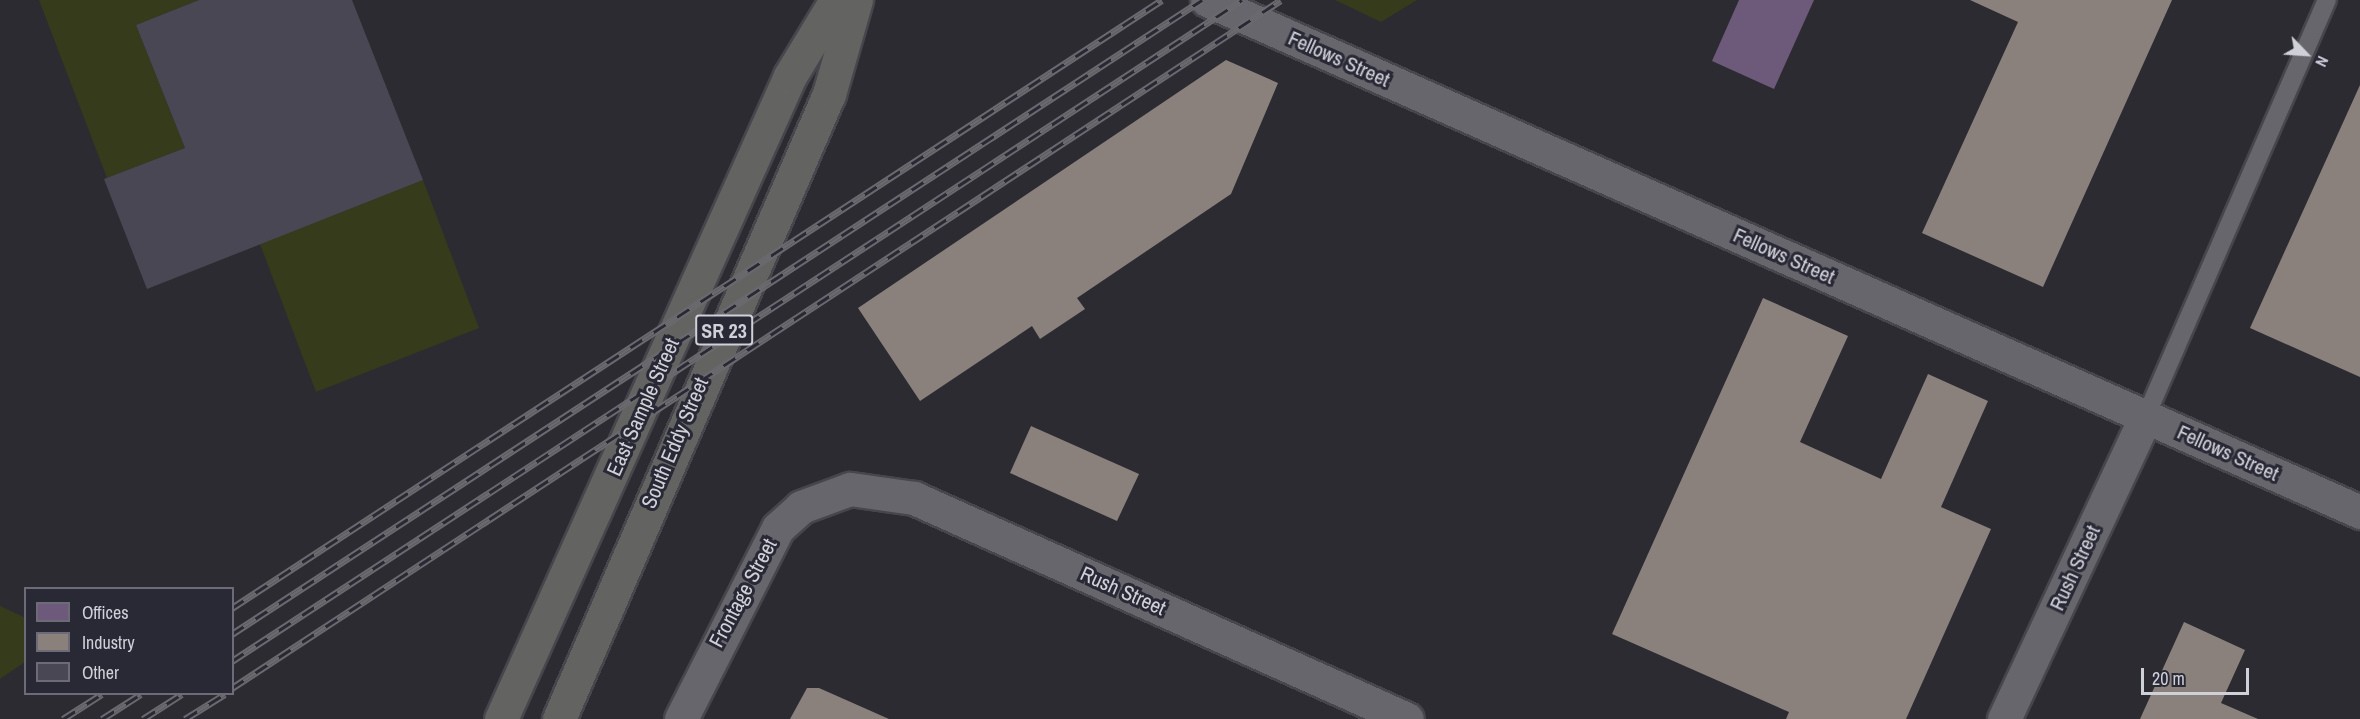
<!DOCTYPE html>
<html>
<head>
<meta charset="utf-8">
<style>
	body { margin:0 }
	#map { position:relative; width:2360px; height:719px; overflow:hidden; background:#2c2b32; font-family:"Archivo Narrow",sans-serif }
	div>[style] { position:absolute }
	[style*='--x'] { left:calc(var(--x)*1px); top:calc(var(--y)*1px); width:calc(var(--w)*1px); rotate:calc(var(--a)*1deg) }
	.green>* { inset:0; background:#353b1b }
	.offices>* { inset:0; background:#6d597a }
	.industry>* { inset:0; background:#8a817c }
	.building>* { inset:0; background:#494754 }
	.roads { filter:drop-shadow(2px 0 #46464c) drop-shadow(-2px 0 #46464c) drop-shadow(0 2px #46464c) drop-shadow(0 -2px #46464c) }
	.service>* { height:18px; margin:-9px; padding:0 9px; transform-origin:9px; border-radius:9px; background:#67666c }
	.minor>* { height:33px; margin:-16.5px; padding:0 16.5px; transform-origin:16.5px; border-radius:16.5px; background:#67666c }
	.tertiary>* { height:33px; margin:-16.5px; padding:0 16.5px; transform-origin:16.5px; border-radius:16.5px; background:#67666c }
	.primary>* { height:33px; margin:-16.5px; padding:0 16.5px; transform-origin:16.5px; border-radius:16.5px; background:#636462 }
	.rail>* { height:7px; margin-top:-3.5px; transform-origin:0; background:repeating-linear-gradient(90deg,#292835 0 14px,#69696e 0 28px); box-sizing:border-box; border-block:2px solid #69696e }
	span { translate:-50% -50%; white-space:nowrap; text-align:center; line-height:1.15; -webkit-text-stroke:6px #292835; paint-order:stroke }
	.shield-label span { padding:2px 4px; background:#292835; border:2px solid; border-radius:4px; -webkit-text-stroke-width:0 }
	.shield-label { font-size:20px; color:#d0d0d9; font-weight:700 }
	.street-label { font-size:21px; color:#d0d0d9 }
	.legend { position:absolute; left:24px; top:587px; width:210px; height:108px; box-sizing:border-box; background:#292835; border:2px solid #6c6b77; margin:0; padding:8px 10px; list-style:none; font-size:18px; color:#d0d0d9 }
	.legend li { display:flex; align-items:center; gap:12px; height:30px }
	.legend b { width:30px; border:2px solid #6c6b77 }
	.north { position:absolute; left:2276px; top:24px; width:60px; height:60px; -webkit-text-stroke:4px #292835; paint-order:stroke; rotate:115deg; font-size:16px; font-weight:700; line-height:24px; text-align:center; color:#d0d0d9 }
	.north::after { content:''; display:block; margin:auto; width:21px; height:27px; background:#d0d0d9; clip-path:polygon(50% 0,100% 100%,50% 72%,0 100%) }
	.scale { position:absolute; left:2141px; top:668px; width:108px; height:27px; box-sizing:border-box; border:3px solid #d0d0d9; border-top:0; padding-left:8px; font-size:18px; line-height:21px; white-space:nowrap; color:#d0d0d9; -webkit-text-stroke:4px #292835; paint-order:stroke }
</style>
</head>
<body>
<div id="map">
	<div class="green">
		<div style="clip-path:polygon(39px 0,199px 0,136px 25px,185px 148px,107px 178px)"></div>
		<div style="clip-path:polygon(1335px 0,1417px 0,1381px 22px)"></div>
		<div style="clip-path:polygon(423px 180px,479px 328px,316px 392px,260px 244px)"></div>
		<div style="clip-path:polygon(0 606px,26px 618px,25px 662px,0 679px)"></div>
	</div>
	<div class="offices">
		<div style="clip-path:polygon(1739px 0,1814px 0,1774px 89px,1712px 61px)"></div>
	</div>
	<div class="industry">
		<div style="clip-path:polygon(1970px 0,2172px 0,2043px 287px,1922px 233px,2018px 22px)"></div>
		<div style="clip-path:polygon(1226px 60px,1278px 83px,1231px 194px,1077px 298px,1085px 309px,1040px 339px,1032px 326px,920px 401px,858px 308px)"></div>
		<div style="clip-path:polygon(2360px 85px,2360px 377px,2250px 328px)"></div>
		<div style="clip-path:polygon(1763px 298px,1848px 336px,1800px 442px,1881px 479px,1928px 374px,1988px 401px,1941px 507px,1991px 529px,1906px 719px,1786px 719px,1789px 712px,1612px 634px)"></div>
		<div style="clip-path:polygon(1031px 426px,1139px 474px,1117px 521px,1010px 473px)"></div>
		<div style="clip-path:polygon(2184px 622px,2245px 650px,2221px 703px,2258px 719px,2140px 719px)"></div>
		<div style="clip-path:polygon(807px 688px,819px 688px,889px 719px,790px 719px)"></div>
	</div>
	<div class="building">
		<div style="clip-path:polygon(199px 0,352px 0,423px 180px,147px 289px,104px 179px,185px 148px,136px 25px)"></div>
	</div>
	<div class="roads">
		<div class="service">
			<div style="--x:2146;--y:416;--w:454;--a:-66.5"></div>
		</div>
		<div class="minor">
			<div style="--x:681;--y:719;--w:214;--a:-63.1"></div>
			<div style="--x:778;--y:528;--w:31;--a:-42"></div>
			<div style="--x:801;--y:507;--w:52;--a:-20.2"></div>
			<div style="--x:850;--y:489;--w:65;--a:8"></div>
			<div style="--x:914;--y:498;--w:540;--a:24.15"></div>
			<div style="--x:2004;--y:719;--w:335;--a:-64.9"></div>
		</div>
		<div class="tertiary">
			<div style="--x:1207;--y:0;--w:1262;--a:23.94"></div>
		</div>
		<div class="primary">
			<div style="--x:501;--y:719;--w:705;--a:-65.8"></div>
			<div style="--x:790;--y:76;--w:89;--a:-58.8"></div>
			<div style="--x:559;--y:719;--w:681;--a:-66.64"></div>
			<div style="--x:829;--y:94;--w:98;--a:-74"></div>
		</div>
	</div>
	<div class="rail">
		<div style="--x:232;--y:608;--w:1111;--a:-33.18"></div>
		<div style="--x:232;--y:634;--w:1159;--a:-33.17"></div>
		<div style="--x:232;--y:661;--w:1207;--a:-33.2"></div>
		<div style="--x:232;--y:688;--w:1254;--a:-33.26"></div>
		<div style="--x:63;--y:719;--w:46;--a:-32.7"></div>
		<div style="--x:102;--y:719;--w:46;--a:-32.7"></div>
		<div style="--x:143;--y:719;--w:46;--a:-32.7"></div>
		<div style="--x:185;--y:719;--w:47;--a:-32"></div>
	</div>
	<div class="shield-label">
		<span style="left:724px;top:330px">SR 23</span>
	</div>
	<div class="street-label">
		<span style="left:1339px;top:59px;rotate:24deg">Fellows Street</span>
		<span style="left:1784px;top:256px;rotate:24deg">Fellows Street</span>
		<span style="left:643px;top:407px;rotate:-66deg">East Sample Street</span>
		<span style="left:675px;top:443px;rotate:-67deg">South Eddy Street</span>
		<span style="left:2228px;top:453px;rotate:24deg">Fellows Street</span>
		<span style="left:2075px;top:568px;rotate:-65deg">Rush Street</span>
		<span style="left:1123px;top:591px;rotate:24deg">Rush Street</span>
		<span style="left:743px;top:593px;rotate:-62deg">Frontage Street</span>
	</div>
	<ul class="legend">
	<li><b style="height:16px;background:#6d597a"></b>Offices</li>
	<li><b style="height:16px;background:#8a817c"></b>Industry</li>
	<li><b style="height:16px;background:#494754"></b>Other</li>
	</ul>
	<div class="north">N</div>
	<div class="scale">20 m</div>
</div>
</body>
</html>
